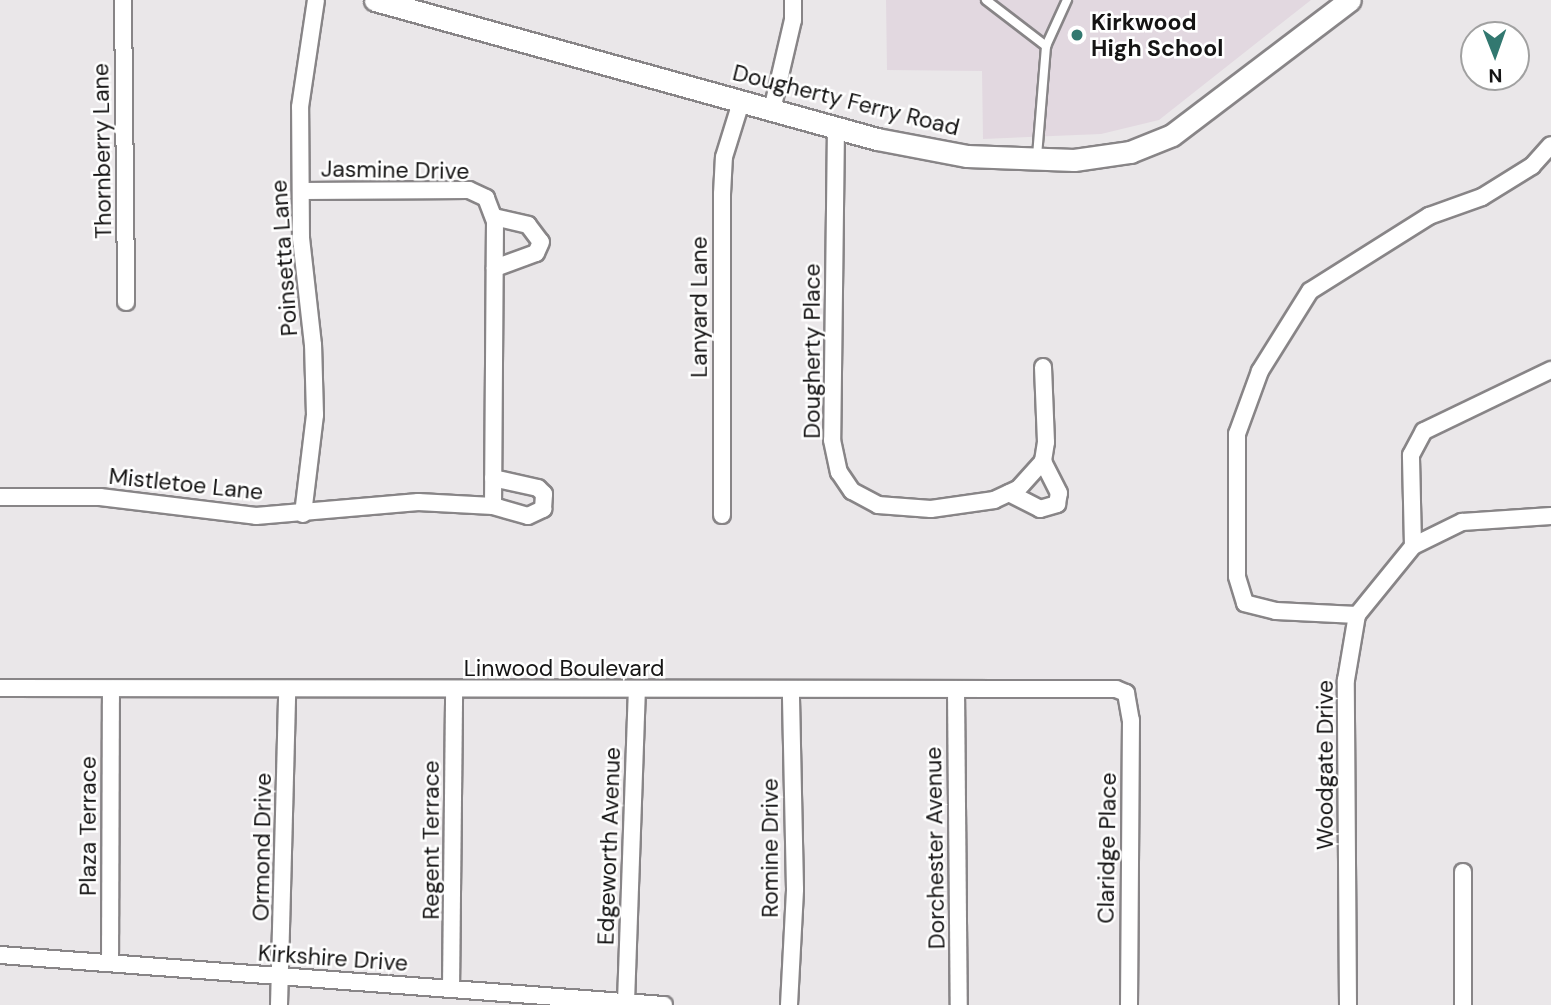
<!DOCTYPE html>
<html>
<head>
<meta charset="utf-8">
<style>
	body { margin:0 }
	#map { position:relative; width:1551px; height:1005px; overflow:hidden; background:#eae7e9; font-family:"DM Sans",sans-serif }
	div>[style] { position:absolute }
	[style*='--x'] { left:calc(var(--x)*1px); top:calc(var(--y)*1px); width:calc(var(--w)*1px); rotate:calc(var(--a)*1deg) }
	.built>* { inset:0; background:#e2d8e0 }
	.roads { filter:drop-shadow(2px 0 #888587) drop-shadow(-2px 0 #888587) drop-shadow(0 2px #888587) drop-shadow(0 -2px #888587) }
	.lane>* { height:8px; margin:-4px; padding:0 4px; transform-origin:4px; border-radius:4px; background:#fff }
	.street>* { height:16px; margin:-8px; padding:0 8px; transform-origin:8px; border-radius:8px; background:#fff }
	.secondary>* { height:21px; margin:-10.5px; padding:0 10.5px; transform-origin:10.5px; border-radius:10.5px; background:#fff }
	.dots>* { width:19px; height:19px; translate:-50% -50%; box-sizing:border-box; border:4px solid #fff; border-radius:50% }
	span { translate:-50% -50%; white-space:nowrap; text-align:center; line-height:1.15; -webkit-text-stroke:5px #fff; paint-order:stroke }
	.poi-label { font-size:23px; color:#151414; font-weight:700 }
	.left { translate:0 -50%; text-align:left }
	.street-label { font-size:23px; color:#151414 }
	.north { position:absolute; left:1460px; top:21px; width:70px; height:70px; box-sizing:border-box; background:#fff; border:2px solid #a1a1a1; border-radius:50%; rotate:179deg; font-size:19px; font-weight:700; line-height:28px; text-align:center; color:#151414 }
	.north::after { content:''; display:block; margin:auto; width:24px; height:32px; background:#327870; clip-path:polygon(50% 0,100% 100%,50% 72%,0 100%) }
</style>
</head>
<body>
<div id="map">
	<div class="built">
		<div style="clip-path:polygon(886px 0,1311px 0,1159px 120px,1101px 134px,983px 139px,982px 71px,887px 70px)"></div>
	</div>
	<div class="roads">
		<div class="lane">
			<div style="--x:986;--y:0;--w:76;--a:37.5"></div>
			<div style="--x:1037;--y:156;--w:110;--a:-85.3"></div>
			<div style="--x:1046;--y:46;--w:51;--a:-65.5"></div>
		</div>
		<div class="street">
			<div style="--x:123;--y:0;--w:302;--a:89.4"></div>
			<div style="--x:772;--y:110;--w:92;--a:-76.9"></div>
			<div style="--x:793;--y:20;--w:20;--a:-90"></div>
			<div style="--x:836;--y:127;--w:313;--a:90.7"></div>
			<div style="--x:832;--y:440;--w:33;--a:78"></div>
			<div style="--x:839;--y:472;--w:23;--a:56"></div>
			<div style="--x:852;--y:491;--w:30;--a:28"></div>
			<div style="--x:878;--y:505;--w:53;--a:4.3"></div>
			<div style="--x:931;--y:509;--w:64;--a:-8.1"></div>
			<div style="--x:994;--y:500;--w:26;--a:-25"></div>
			<div style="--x:1018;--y:489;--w:38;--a:-48"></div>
			<div style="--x:1043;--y:461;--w:19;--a:-81"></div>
			<div style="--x:1046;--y:442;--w:75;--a:-92.3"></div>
			<div style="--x:301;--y:191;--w:168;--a:-0.3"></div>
			<div style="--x:469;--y:190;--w:19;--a:25"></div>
			<div style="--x:486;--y:198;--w:25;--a:69"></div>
			<div style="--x:495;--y:221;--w:285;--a:90.4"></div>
			<div style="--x:494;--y:217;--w:35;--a:13"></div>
			<div style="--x:528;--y:225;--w:21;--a:53"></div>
			<div style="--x:541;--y:242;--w:12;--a:114"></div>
			<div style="--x:536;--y:253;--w:44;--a:159.9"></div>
			<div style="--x:1009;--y:493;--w:35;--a:27"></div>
			<div style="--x:1040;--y:509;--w:18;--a:-16"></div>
			<div style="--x:1057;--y:504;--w:11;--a:-80"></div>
			<div style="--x:1059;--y:493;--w:36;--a:-117"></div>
			<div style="--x:0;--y:497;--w:100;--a:0"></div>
			<div style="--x:100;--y:497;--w:157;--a:6.9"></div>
			<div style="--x:256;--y:516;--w:163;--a:-4.9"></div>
			<div style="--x:418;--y:502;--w:75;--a:3.1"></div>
			<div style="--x:493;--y:506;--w:36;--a:16"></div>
			<div style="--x:528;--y:516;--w:17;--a:-25"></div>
			<div style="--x:543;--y:509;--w:15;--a:-86"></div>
			<div style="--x:544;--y:494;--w:8;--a:-135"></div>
			<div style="--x:538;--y:488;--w:46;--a:-167.5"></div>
			<div style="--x:303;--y:514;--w:100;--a:-83.1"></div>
			<div style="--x:315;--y:415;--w:70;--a:-91.6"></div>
			<div style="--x:313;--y:345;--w:108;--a:-96.4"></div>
			<div style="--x:301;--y:238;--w:131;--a:-90.4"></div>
			<div style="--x:300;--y:107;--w:108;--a:-81.5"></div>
			<div style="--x:722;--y:515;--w:321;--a:-90"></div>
			<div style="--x:722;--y:194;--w:37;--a:-87"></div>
			<div style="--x:724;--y:157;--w:58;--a:-72.8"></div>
			<div style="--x:1413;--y:546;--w:91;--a:-91.3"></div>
			<div style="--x:1411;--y:455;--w:27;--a:-62"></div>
			<div style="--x:1424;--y:431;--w:141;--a:-25.7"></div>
			<div style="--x:1357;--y:615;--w:81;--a:-177.2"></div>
			<div style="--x:1276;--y:611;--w:32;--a:-166"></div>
			<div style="--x:1245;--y:603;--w:28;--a:-107"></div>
			<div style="--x:1237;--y:576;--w:142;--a:-90"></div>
			<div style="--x:1237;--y:434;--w:67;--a:-69.9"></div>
			<div style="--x:1260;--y:371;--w:94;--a:-58"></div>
			<div style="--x:1310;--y:291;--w:141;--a:-32.2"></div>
			<div style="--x:1429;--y:216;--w:56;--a:-19.7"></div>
			<div style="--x:1482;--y:197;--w:59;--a:-31.8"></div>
			<div style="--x:1532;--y:166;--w:28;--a:-48"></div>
			<div style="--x:0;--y:688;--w:1116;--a:0.05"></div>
			<div style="--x:1116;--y:689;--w:11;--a:22"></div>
			<div style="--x:1126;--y:693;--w:27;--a:80"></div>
			<div style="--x:1131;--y:720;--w:285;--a:90.4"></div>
			<div style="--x:956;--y:691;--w:314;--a:89.5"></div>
			<div style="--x:0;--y:955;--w:666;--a:4.31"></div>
			<div style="--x:110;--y:963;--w:274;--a:-89.8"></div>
			<div style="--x:451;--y:989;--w:299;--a:-89.4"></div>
			<div style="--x:626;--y:1002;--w:311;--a:-88"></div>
			<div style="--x:279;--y:1005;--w:316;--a:-88.5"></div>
			<div style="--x:789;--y:1005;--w:116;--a:-87"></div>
			<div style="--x:795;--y:889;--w:198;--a:-91.2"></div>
			<div style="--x:1348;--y:1005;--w:325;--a:-90.4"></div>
			<div style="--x:1346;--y:680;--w:66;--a:-80.4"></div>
			<div style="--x:1357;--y:615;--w:89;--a:-50.9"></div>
			<div style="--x:1413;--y:546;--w:55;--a:-26.1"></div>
			<div style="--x:1462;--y:522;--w:89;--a:-3.9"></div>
			<div style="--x:1463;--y:1005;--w:133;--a:-90"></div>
		</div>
		<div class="secondary">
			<div style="--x:375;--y:0;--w:521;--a:15.48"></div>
			<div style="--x:877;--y:139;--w:92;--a:10.7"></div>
			<div style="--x:967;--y:156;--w:107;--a:2.1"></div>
			<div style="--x:1074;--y:160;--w:57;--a:-8.1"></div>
			<div style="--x:1130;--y:152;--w:45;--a:-22"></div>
			<div style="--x:1172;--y:135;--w:223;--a:-37.2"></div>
		</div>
	</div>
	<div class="dots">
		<div style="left:1077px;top:35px;background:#327870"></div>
	</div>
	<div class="poi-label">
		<span class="left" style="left:1091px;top:35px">Kirkwood<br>High School</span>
	</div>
	<div class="street-label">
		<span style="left:846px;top:100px;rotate:14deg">Dougherty Ferry Road</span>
		<span style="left:102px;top:151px;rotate:-91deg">Thornberry Lane</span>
		<span style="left:395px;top:170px;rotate:1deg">Jasmine Drive</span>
		<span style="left:284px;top:258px;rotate:-94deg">Poinsetta Lane</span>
		<span style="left:699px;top:307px;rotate:-90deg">Lanyard Lane</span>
		<span style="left:812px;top:351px;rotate:-90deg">Dougherty Place</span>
		<span style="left:186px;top:484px;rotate:6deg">Mistletoe Lane</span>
		<span style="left:564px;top:668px">Linwood Boulevard</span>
		<span style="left:1325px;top:765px;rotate:-90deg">Woodgate Drive</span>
		<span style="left:88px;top:826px;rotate:-90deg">Plaza Terrace</span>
		<span style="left:431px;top:840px;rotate:-90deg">Regent Terrace</span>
		<span style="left:609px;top:846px;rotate:-88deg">Edgeworth Avenue</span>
		<span style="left:262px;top:847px;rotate:-89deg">Ormond Drive</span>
		<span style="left:770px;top:848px;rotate:-90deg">Romine Drive</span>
		<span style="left:935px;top:848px;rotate:-91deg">Dorchester Avenue</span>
		<span style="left:1107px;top:848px;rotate:-89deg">Claridge Place</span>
		<span style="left:333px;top:958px;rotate:4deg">Kirkshire Drive</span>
	</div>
	<div class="north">N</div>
</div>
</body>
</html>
